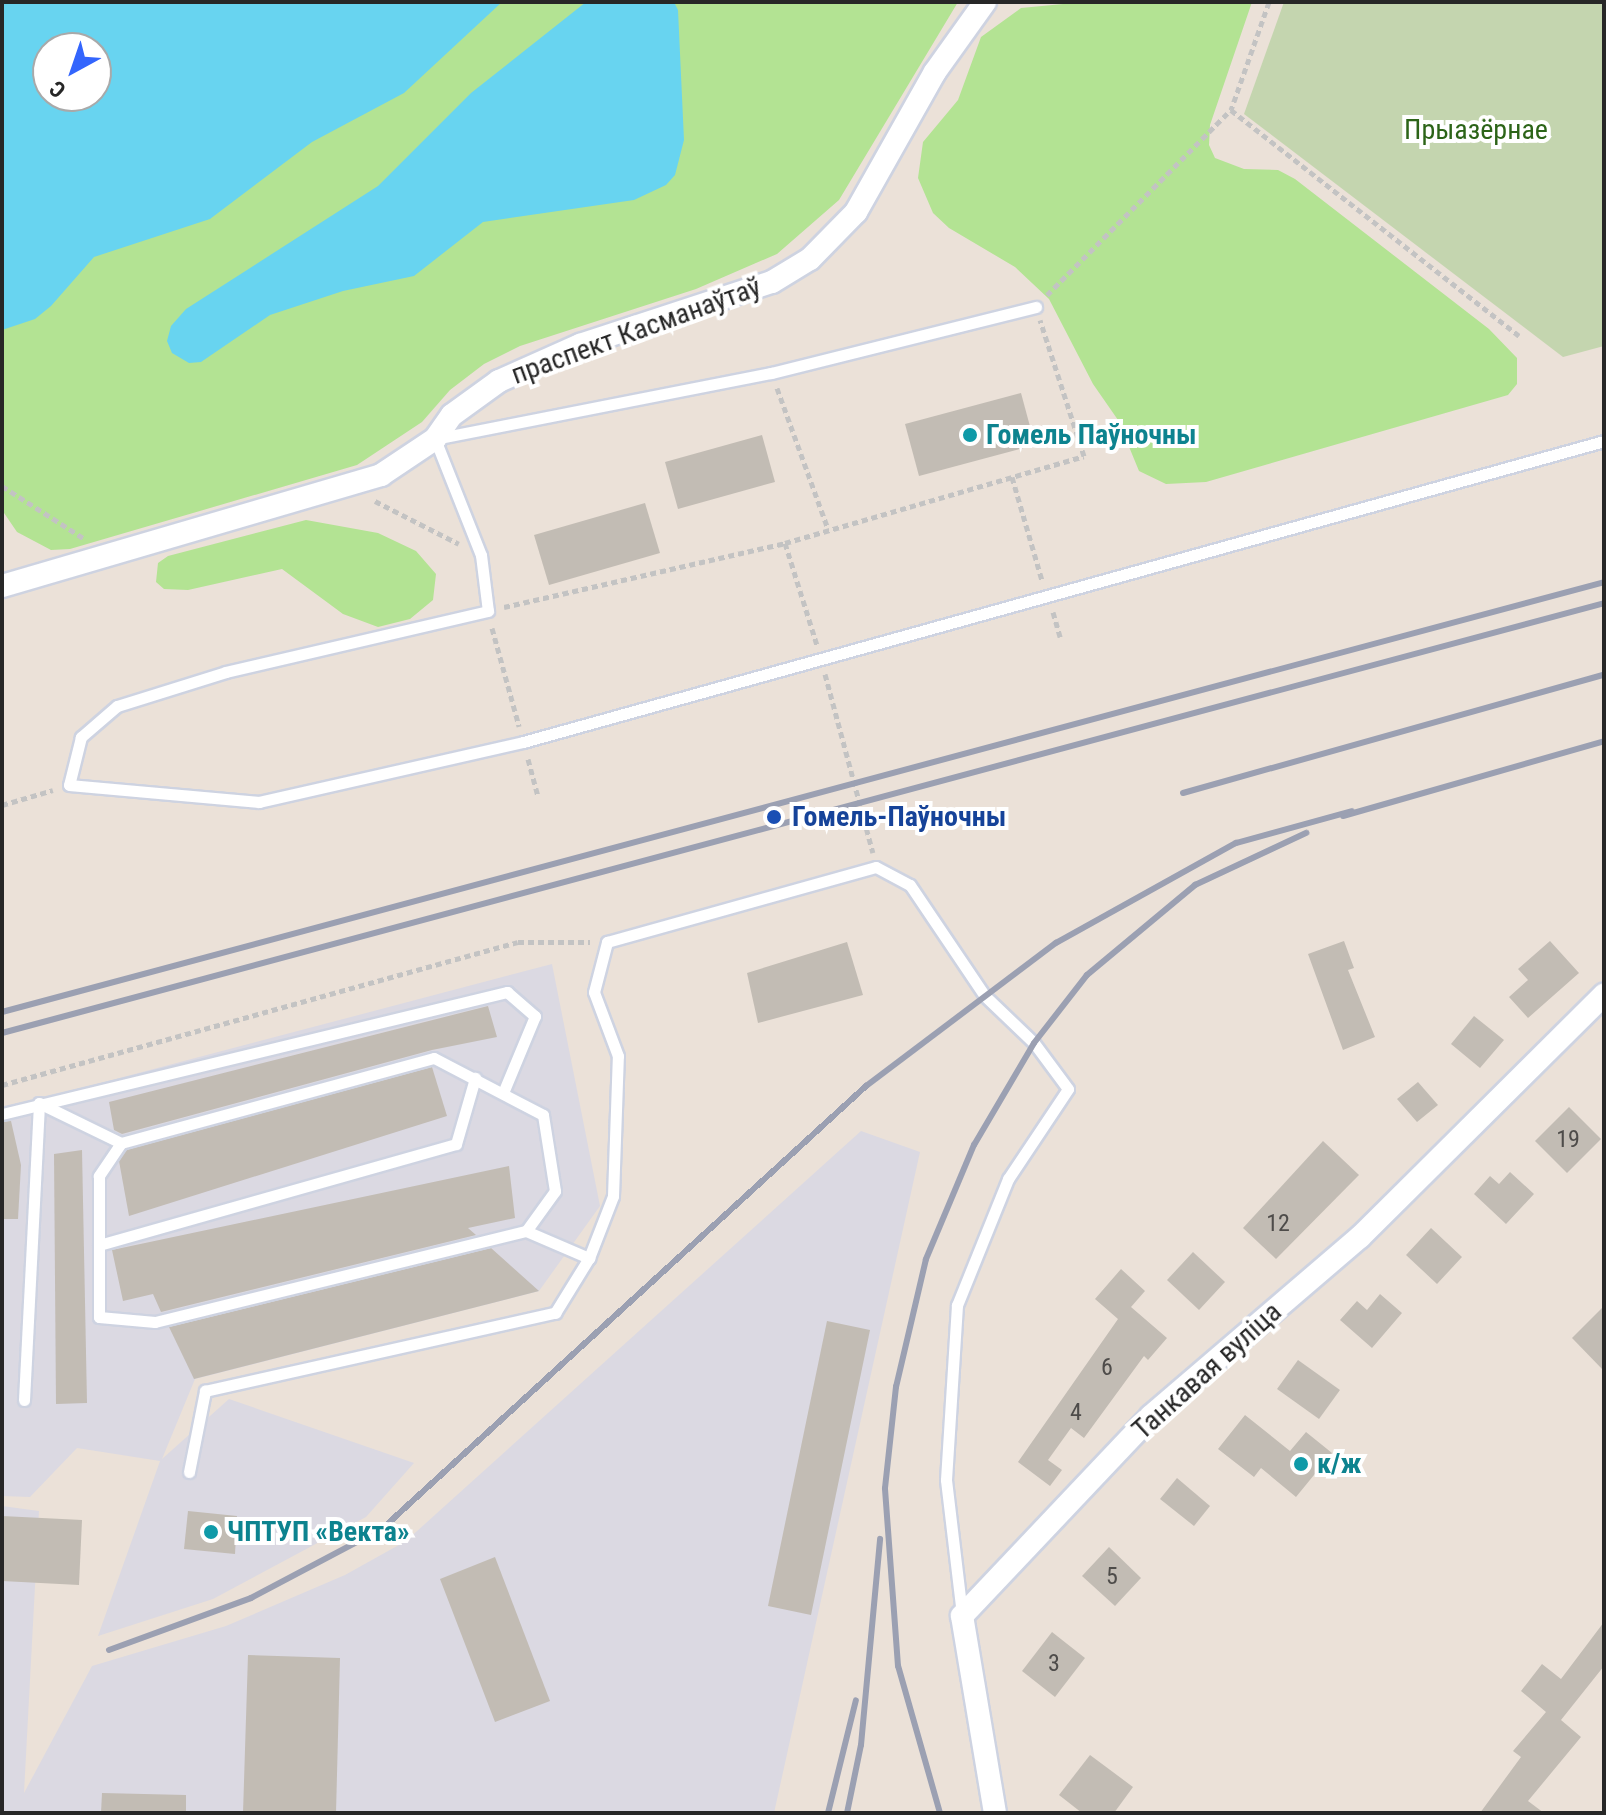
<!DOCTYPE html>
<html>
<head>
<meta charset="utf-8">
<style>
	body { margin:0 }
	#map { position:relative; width:1606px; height:1815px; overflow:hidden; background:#ebe1d8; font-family:"Roboto Condensed",sans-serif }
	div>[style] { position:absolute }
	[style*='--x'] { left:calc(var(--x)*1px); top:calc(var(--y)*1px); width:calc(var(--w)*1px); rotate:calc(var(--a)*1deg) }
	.industrial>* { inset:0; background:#dbd9e2 }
	.green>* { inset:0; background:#b3e393 }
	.cemetery>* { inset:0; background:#c4d5af }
	.water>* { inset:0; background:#68d4f0 }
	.building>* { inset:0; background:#c2bcb4 }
	.path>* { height:5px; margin-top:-2.5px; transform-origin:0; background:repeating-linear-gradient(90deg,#c3c3c3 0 6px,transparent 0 10px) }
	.roads { filter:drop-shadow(2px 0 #ced3e1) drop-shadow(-2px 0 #ced3e1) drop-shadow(0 2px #ced3e1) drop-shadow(0 -2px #ced3e1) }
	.service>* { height:11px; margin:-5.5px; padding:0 5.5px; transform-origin:5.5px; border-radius:5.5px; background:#fff }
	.minor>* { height:22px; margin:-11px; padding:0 11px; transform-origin:11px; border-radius:11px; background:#fff }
	.rail>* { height:6px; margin:-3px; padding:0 3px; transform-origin:3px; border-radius:3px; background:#9ba0b2 }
	.dots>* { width:22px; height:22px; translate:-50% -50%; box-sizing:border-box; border:4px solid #fff; border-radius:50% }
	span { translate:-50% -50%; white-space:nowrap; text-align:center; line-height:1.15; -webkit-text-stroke:8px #fff; paint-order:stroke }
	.number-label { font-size:24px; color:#4e4c4a }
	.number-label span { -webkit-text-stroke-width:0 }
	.park-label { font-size:28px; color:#2c6418 }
	.street-label { font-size:28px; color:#272727 }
	.culture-label { font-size:28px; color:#0d838f; font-weight:700 }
	.left { translate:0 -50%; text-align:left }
	.transit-label { font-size:28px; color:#164399; font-weight:700 }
	.frame { position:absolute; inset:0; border:4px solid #272727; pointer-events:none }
	.north { position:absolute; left:32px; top:32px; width:80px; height:80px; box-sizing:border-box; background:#fff; border:2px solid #a9a9a9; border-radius:50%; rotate:220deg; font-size:22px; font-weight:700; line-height:32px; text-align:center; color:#272727 }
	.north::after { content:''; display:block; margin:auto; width:28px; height:36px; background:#3365fd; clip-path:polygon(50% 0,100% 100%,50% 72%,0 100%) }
</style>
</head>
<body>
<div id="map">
	<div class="industrial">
		<div style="clip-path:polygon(552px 964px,600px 1206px,539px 1291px,195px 1379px,162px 1459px,229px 1399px,414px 1463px,366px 1517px,213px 1599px,98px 1636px,160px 1461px,77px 1448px,30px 1497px,2px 1496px,2px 1109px)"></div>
		<div style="clip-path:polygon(861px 1131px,920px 1152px,774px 1813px,2px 1813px,2px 1506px,39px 1511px,24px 1793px,92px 1666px,226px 1626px,345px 1575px,406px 1541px)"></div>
	</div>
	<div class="green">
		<div style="clip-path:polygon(evenodd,2px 2px,958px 2px,839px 200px,777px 254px,696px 289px,520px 346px,484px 364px,450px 390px,422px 422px,357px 465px,70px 549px,51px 550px,17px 532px,2px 510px,2px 2px,48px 48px,96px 48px,96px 96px,48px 96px,48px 48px)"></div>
		<div style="clip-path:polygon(1084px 2px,1252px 2px,1210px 125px,1209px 145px,1215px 158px,1244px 169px,1278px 170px,1295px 179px,1489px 329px,1517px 358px,1517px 384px,1508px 395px,1206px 482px,1166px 484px,1139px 471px,1118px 420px,1093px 384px,1049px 299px,1015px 267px,949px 228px,933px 213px,918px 178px,923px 142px,958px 100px,981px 37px,1021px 8px)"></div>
		<div style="clip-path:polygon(306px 520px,378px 533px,416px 551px,436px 574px,433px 600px,410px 619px,378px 627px,343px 614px,282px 569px,188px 590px,164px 589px,156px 582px,158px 563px,168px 556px)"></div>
	</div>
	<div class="cemetery">
		<div style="clip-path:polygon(1284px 2px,1604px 2px,1604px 346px,1563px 357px,1244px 114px)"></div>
	</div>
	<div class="water">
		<div style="clip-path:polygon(evenodd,2px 2px,502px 2px,404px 93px,312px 142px,210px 219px,94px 257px,51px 306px,35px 319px,2px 330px,2px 2px,48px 48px,96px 48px,96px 96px,48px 96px,48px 48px)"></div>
		<div style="clip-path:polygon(586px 2px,674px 2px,678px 10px,684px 140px,675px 175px,666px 185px,634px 200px,483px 222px,414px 276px,343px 291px,270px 315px,201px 362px,189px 363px,172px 353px,167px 341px,171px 326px,186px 309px,378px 186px,471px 93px)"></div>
	</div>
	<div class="building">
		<div style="clip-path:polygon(1021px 393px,1035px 445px,919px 476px,905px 424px)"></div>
		<div style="clip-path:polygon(762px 435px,775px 482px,678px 509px,665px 462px)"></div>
		<div style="clip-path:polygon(645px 503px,660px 553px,549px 585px,534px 535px)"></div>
		<div style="clip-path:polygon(1344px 941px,1354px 968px,1348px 970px,1375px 1037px,1343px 1050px,1308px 954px)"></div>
		<div style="clip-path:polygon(1550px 941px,1579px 973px,1528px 1018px,1509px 997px,1528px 980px,1518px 969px)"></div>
		<div style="clip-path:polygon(847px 942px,863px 995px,758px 1023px,747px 973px)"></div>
		<div style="clip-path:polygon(488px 1006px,497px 1037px,432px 1050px,122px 1134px,114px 1130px,109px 1102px)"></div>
		<div style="clip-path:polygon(1474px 1016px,1504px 1040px,1480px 1068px,1451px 1044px)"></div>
		<div style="clip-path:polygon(432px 1067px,447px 1116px,129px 1216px,119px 1161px,126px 1150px)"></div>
		<div style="clip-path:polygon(1418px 1082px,1438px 1105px,1417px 1122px,1397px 1099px)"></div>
		<div style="clip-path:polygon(1569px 1107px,1601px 1139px,1567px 1173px,1535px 1141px)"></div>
		<div style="clip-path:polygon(11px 1121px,21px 1165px,18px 1219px,2px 1219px,2px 1122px)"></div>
		<div style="clip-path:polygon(1323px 1141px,1359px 1175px,1276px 1259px,1243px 1228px)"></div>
		<div style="clip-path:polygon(82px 1150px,87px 1403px,56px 1404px,54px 1154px)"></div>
		<div style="clip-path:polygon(509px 1166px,515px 1218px,468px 1228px,476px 1235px,161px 1312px,153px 1294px,123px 1301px,112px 1250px)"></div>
		<div style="clip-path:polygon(1510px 1172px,1534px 1194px,1506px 1224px,1474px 1194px,1490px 1176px,1499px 1184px)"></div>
		<div style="clip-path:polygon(1431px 1228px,1462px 1257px,1437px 1284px,1406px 1255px)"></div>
		<div style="clip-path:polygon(491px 1248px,539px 1291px,194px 1379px,169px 1327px)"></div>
		<div style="clip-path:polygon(1193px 1252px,1225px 1282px,1199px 1310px,1167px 1280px)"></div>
		<div style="clip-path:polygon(1121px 1269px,1145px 1291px,1131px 1307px,1167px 1338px,1148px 1360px,1144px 1356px,1084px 1438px,1071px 1428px,1048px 1460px,1062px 1470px,1050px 1486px,1018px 1462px,1118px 1319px,1095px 1299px)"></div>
		<div style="clip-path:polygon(1380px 1294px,1402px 1313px,1372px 1348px,1340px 1320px,1357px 1301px,1367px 1310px)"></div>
		<div style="clip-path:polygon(1604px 1306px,1604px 1371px,1572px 1338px)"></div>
		<div style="clip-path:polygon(827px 1321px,870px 1330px,811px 1615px,768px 1606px)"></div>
		<div style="clip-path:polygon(1298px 1360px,1340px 1390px,1319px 1419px,1277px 1389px)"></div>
		<div style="clip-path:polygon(1245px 1415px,1290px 1451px,1306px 1432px,1332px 1453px,1296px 1497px,1261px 1468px,1254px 1477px,1218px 1449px)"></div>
		<div style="clip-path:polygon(1177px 1478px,1210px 1506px,1194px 1526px,1160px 1499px)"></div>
		<div style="clip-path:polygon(188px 1511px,237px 1516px,235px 1554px,184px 1549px)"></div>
		<div style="clip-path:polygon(2px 1516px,82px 1520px,79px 1585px,2px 1581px)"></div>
		<div style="clip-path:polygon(1109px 1547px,1141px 1578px,1115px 1606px,1082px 1576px)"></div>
		<div style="clip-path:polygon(495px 1557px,550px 1701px,495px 1722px,440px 1579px)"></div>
		<div style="clip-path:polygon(1604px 1622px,1604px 1666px,1561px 1720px,1581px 1737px,1528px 1801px,1544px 1813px,1480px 1813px,1521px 1757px,1513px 1751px,1546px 1712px,1521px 1691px,1542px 1664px,1561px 1679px)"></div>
		<div style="clip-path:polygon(1052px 1632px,1085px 1658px,1055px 1697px,1022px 1671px)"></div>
		<div style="clip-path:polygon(248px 1655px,340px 1658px,336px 1813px,243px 1813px)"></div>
		<div style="clip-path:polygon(1090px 1755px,1133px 1787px,1114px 1813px,1082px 1813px,1059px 1795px)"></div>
		<div style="clip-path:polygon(102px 1793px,186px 1795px,186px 1813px,101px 1813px)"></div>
	</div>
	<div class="path">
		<div style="--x:1269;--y:2;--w:114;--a:109.4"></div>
		<div style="--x:1231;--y:110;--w:366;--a:38.1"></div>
		<div style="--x:1047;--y:295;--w:261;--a:-45.2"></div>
		<div style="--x:777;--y:388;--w:147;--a:70.1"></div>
		<div style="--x:1012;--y:477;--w:107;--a:73.8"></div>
		<div style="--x:2;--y:486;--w:98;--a:32.6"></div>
		<div style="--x:375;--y:501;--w:94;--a:27.1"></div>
		<div style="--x:785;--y:543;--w:107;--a:72.6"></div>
		<div style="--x:504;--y:607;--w:288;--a:-12.8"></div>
		<div style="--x:785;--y:543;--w:311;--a:-16.2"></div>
		<div style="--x:1084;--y:456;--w:143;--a:-107.9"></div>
		<div style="--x:1053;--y:612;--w:26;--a:74"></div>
		<div style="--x:492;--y:628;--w:102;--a:74.6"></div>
		<div style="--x:825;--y:674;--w:185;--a:75"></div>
		<div style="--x:528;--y:759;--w:38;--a:75"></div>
		<div style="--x:2;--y:805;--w:53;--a:-16.4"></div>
		<div style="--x:2;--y:1085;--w:535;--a:-15.49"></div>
		<div style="--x:518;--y:942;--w:72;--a:0"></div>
	</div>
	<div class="roads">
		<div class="service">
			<div style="--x:1036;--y:307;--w:273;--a:166"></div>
			<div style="--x:771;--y:373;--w:342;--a:168.9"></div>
			<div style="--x:435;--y:439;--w:125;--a:68.4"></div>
			<div style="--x:481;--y:555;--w:56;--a:82.9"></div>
			<div style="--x:488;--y:611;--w:269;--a:166.9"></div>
			<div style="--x:226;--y:672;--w:114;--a:162.7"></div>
			<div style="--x:117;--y:706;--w:48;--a:139.3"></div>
			<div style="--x:81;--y:737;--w:49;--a:104"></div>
			<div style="--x:69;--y:785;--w:191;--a:5.1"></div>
			<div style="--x:259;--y:802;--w:271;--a:-12.8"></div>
			<div style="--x:523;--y:742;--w:1122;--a:-15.56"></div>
			<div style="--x:39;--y:1103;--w:91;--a:26"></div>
			<div style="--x:121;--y:1143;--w:324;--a:-15.2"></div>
			<div style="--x:434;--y:1058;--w:123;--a:27.6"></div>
			<div style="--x:543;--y:1115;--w:77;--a:81"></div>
			<div style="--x:555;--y:1191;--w:49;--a:125.9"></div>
			<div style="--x:2;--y:1114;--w:520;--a:-13.58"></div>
			<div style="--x:507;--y:992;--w:37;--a:41"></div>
			<div style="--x:535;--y:1016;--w:83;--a:112.6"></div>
			<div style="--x:121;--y:1143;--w:40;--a:124"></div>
			<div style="--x:99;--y:1176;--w:141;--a:90"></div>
			<div style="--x:99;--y:1317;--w:56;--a:5.1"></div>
			<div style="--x:155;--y:1322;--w:382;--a:-13.8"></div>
			<div style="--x:526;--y:1231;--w:69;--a:23.2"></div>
			<div style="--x:99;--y:1245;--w:371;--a:-15.8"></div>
			<div style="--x:456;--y:1144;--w:69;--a:-73.9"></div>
			<div style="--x:24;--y:1400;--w:297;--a:-87.1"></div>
			<div style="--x:189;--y:1472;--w:83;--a:-78.8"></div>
			<div style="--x:205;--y:1391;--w:359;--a:-12.6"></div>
			<div style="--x:555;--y:1313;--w:65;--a:-58.3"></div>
			<div style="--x:589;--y:1258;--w:66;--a:-68.8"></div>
			<div style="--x:613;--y:1196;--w:140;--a:-88"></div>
			<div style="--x:618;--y:1056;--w:68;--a:-110.6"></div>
			<div style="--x:594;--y:992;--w:52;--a:-75.4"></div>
			<div style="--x:607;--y:942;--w:279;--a:-15.6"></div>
			<div style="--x:876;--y:867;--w:38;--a:28"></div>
			<div style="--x:910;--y:885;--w:134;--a:56"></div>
			<div style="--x:985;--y:996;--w:68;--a:43.8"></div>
			<div style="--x:1034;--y:1043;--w:57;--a:53.5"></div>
			<div style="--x:1068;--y:1089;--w:108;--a:123.7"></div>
			<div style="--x:1008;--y:1179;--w:136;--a:112"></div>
			<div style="--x:957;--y:1305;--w:175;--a:93.6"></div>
			<div style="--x:946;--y:1480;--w:136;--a:83.2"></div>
		</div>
		<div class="minor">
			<div style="--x:2;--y:586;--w:395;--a:-16.3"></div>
			<div style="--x:381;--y:475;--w:65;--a:-33.7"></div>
			<div style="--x:435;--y:439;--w:29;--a:-55"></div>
			<div style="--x:452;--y:415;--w:58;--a:-35.9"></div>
			<div style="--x:499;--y:381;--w:89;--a:-24"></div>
			<div style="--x:580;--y:345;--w:202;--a:-18.2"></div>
			<div style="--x:772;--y:282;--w:44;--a:-31.2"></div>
			<div style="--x:810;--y:259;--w:66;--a:-45.6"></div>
			<div style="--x:856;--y:212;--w:161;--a:-60.6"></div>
			<div style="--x:935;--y:72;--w:86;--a:-54.5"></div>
			<div style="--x:995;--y:1813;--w:200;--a:-99.5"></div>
			<div style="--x:962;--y:1616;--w:275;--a:-46.6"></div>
			<div style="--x:1151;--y:1416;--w:275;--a:-40.6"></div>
			<div style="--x:1360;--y:1237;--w:344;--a:-44.8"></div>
		</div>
	</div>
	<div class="rail">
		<div style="--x:1183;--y:793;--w:437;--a:-15.7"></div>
		<div style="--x:1343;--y:816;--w:272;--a:-16"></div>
		<div style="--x:2;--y:1012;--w:1659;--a:-15.02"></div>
		<div style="--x:2;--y:1033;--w:1659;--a:-15.02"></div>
		<div style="--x:109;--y:1650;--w:151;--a:-20.1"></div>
		<div style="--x:251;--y:1598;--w:149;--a:-27.9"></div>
		<div style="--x:383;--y:1528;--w:655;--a:-42.46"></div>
		<div style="--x:866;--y:1086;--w:238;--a:-37"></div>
		<div style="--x:1056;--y:943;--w:206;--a:-29.1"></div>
		<div style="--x:1236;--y:843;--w:120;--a:-15.4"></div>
		<div style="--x:828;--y:1813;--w:116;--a:-76.1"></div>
		<div style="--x:847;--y:1813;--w:69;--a:-78.4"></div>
		<div style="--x:861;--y:1745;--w:207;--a:-84.7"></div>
		<div style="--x:940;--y:1813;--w:153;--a:-105.9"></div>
		<div style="--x:898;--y:1666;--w:178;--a:-94.2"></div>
		<div style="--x:885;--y:1488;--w:102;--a:-83.8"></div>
		<div style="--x:896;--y:1387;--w:131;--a:-76.8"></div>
		<div style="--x:926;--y:1259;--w:124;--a:-67.2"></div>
		<div style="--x:974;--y:1145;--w:118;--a:-59.5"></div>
		<div style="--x:1034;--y:1043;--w:86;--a:-52.1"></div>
		<div style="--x:1087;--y:975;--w:141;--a:-39.8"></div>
		<div style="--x:1195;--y:885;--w:123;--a:-25.1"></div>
	</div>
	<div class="dots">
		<div style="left:970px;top:435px;background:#0f9aa8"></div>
		<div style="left:774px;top:817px;background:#1a4fb4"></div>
		<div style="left:1301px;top:1464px;background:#0f9aa8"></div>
		<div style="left:211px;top:1532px;background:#0f9aa8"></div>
	</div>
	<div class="number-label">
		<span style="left:1568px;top:1140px">19</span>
		<span style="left:1278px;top:1224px">12</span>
		<span style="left:1107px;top:1368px">6</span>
		<span style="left:1076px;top:1413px">4</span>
		<span style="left:1112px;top:1577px">5</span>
		<span style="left:1054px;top:1664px">3</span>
	</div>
	<div class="park-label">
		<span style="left:1476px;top:130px">Прыазёрнае</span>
	</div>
	<div class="street-label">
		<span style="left:636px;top:331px;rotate:-20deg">праспект Касманаўтаў</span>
		<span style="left:1207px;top:1371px;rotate:-42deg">Танкавая вуліца</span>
	</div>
	<div class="culture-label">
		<span class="left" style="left:986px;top:435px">Гомель Паўночны</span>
		<span class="left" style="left:1317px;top:1464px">к/ж</span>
		<span class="left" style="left:227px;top:1532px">ЧПТУП «Векта»</span>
	</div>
	<div class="transit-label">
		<span class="left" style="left:792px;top:817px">Гомель-Паўночны</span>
	</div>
	<div class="frame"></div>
	<div class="north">С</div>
</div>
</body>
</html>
